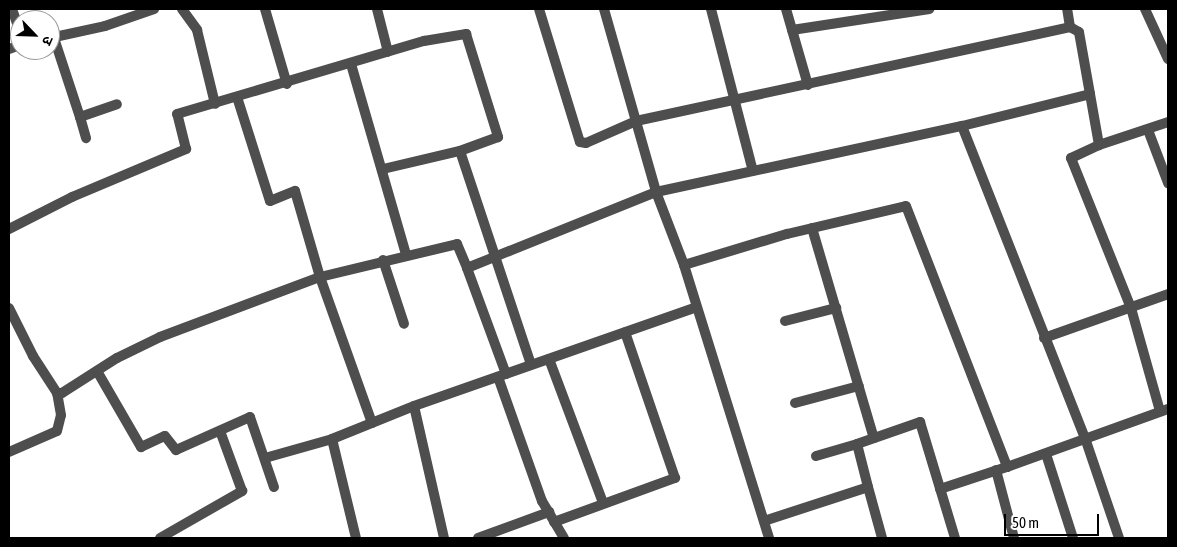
<!DOCTYPE html>
<html>
<head>
<meta charset="utf-8">
<style>
	body { margin:0 }
	#map { position:relative; width:1177px; height:547px; overflow:hidden; background:#fff; font-family:"Asap Condensed","Noto Sans Devanagari",sans-serif }
	div>[style] { position:absolute }
	[style*='--x'] { left:calc(var(--x)*1px); top:calc(var(--y)*1px); width:calc(var(--w)*1px); rotate:calc(var(--a)*1deg) }
	.minor>* { height:10px; margin:-5px; padding:0 5px; transform-origin:5px; border-radius:5px; background:#4e4e4e }
	.tertiary>* { height:10px; margin:-5px; padding:0 5px; transform-origin:5px; border-radius:5px; background:#4e4e4e }
	span { translate:-50% -50%; white-space:nowrap; text-align:center; line-height:1.15; -webkit-text-stroke:5px #fff; paint-order:stroke }
	.frame { position:absolute; inset:0; border:10px solid #000; pointer-events:none }
	.north { position:absolute; left:10px; top:10px; width:50px; height:50px; box-sizing:border-box; background:#fff; border:1px solid #999; border-radius:50%; rotate:114deg; font-size:14px; font-weight:700; line-height:20px; text-align:center; color:#000 }
	.north::after { content:''; display:block; margin:auto; width:18px; height:22px; background:#000; clip-path:polygon(50% 0,100% 100%,50% 72%,0 100%) }
	.scale { position:absolute; left:1004px; top:514px; width:95px; height:22px; box-sizing:border-box; border:2px solid #000; border-top:0; padding-left:6px; font-size:15px; line-height:18px; white-space:nowrap; color:#000; -webkit-text-stroke:4px #fff; paint-order:stroke }
</style>
</head>
<body>
<div id="map">
	<div class="minor">
		<div style="--x:12;--y:9;--w:24;--a:71"></div>
		<div style="--x:182;--y:9;--w:26;--a:54"></div>
		<div style="--x:197;--y:30;--w:76;--a:76.3"></div>
		<div style="--x:265;--y:9;--w:78;--a:73.7"></div>
		<div style="--x:377;--y:9;--w:44;--a:75.7"></div>
		<div style="--x:539;--y:9;--w:139;--a:72.9"></div>
		<div style="--x:580;--y:142;--w:6;--a:9"></div>
		<div style="--x:586;--y:143;--w:55;--a:-23.7"></div>
		<div style="--x:636;--y:121;--w:444;--a:-12.2"></div>
		<div style="--x:1070;--y:27;--w:18;--a:-99"></div>
		<div style="--x:711;--y:9;--w:167;--a:75.5"></div>
		<div style="--x:786;--y:9;--w:79;--a:73.9"></div>
		<div style="--x:1145;--y:9;--w:55;--a:65.3"></div>
		<div style="--x:792;--y:30;--w:139;--a:-8.7"></div>
		<div style="--x:50;--y:38;--w:56;--a:-12.3"></div>
		<div style="--x:105;--y:26;--w:52;--a:-19.1"></div>
		<div style="--x:54;--y:38;--w:83;--a:71.8"></div>
		<div style="--x:80;--y:117;--w:39;--a:-19"></div>
		<div style="--x:9;--y:49;--w:12;--a:-20"></div>
		<div style="--x:351;--y:64;--w:198;--a:73.9"></div>
		<div style="--x:1090;--y:94;--w:52;--a:80"></div>
		<div style="--x:1099;--y:145;--w:73;--a:-18.4"></div>
		<div style="--x:237;--y:97;--w:109;--a:72.4"></div>
		<div style="--x:270;--y:201;--w:27;--a:-22"></div>
		<div style="--x:295;--y:191;--w:90;--a:73.8"></div>
		<div style="--x:320;--y:277;--w:155;--a:70.4"></div>
		<div style="--x:80;--y:117;--w:22;--a:74"></div>
		<div style="--x:962;--y:126;--w:339;--a:68.5"></div>
		<div style="--x:1086;--y:441;--w:102;--a:71.2"></div>
		<div style="--x:1148;--y:130;--w:57;--a:69.3"></div>
		<div style="--x:1099;--y:145;--w:31;--a:155"></div>
		<div style="--x:1071;--y:158;--w:162;--a:68.2"></div>
		<div style="--x:1131;--y:308;--w:107;--a:74.3"></div>
		<div style="--x:383;--y:169;--w:79;--a:-13.2"></div>
		<div style="--x:812;--y:228;--w:219;--a:73.6"></div>
		<div style="--x:9;--y:229;--w:71;--a:-26.9"></div>
		<div style="--x:72;--y:197;--w:124;--a:-22.8"></div>
		<div style="--x:186;--y:149;--w:36;--a:-104"></div>
		<div style="--x:177;--y:114;--w:258;--a:-16.5"></div>
		<div style="--x:424;--y:41;--w:43;--a:-9.5"></div>
		<div style="--x:466;--y:34;--w:108;--a:72.7"></div>
		<div style="--x:498;--y:137;--w:40;--a:159.8"></div>
		<div style="--x:460;--y:151;--w:225;--a:71.6"></div>
		<div style="--x:383;--y:260;--w:67;--a:71.8"></div>
		<div style="--x:684;--y:265;--w:108;--a:-16.8"></div>
		<div style="--x:787;--y:234;--w:122;--a:-13.2"></div>
		<div style="--x:906;--y:206;--w:280;--a:68.8"></div>
		<div style="--x:1007;--y:467;--w:171;--a:-19.8"></div>
		<div style="--x:9;--y:308;--w:54;--a:63.4"></div>
		<div style="--x:33;--y:356;--w:44;--a:57"></div>
		<div style="--x:57;--y:393;--w:5;--a:0"></div>
		<div style="--x:62;--y:393;--w:65;--a:-32.5"></div>
		<div style="--x:117;--y:358;--w:48;--a:-26"></div>
		<div style="--x:160;--y:337;--w:171;--a:-20.6"></div>
		<div style="--x:320;--y:277;--w:141;--a:-13.5"></div>
		<div style="--x:457;--y:244;--w:26;--a:67"></div>
		<div style="--x:785;--y:321;--w:53;--a:-14.3"></div>
		<div style="--x:1044;--y:338;--w:132;--a:-19.5"></div>
		<div style="--x:549;--y:359;--w:154;--a:69.4"></div>
		<div style="--x:97;--y:371;--w:88;--a:59.9"></div>
		<div style="--x:141;--y:447;--w:26;--a:-25"></div>
		<div style="--x:165;--y:436;--w:18;--a:52"></div>
		<div style="--x:176;--y:450;--w:81;--a:-24"></div>
		<div style="--x:250;--y:417;--w:74;--a:71.1"></div>
		<div style="--x:506;--y:374;--w:113;--a:-110.2"></div>
		<div style="--x:467;--y:268;--w:204;--a:-21.9"></div>
		<div style="--x:656;--y:192;--w:313;--a:-12.2"></div>
		<div style="--x:962;--y:126;--w:132;--a:-14"></div>
		<div style="--x:1090;--y:94;--w:63;--a:-100.1"></div>
		<div style="--x:1079;--y:32;--w:10;--a:-151"></div>
		<div style="--x:498;--y:377;--w:132;--a:70.5"></div>
		<div style="--x:542;--y:501;--w:43;--a:59.3"></div>
		<div style="--x:795;--y:403;--w:66;--a:-14.9"></div>
		<div style="--x:332;--y:439;--w:102;--a:76.4"></div>
		<div style="--x:9;--y:452;--w:52;--a:-23.6"></div>
		<div style="--x:57;--y:431;--w:16;--a:-76"></div>
		<div style="--x:61;--y:415;--w:22;--a:-100"></div>
		<div style="--x:1046;--y:454;--w:88;--a:72.2"></div>
		<div style="--x:816;--y:456;--w:43;--a:-16.3"></div>
		<div style="--x:265;--y:458;--w:70;--a:-15.8"></div>
		<div style="--x:332;--y:439;--w:88;--a:-21.9"></div>
		<div style="--x:996;--y:470;--w:70;--a:75.2"></div>
		<div style="--x:868;--y:487;--w:44;--a:-104.3"></div>
		<div style="--x:857;--y:444;--w:67;--a:-19.2"></div>
		<div style="--x:920;--y:422;--w:121;--a:73.2"></div>
		<div style="--x:940;--y:489;--w:71;--a:-18.2"></div>
		<div style="--x:764;--y:521;--w:109;--a:-18.1"></div>
		<div style="--x:868;--y:487;--w:53;--a:74.6"></div>
		<div style="--x:554;--y:522;--w:129;--a:-20"></div>
		<div style="--x:675;--y:478;--w:154;--a:-108.9"></div>
		<div style="--x:160;--y:538;--w:95;--a:-29.8"></div>
		<div style="--x:242;--y:491;--w:64;--a:-110.1"></div>
		<div style="--x:444;--y:538;--w:135;--a:-102.8"></div>
		<div style="--x:414;--y:406;--w:299;--a:-19.3"></div>
		<div style="--x:478;--y:538;--w:76;--a:-20.1"></div>
	</div>
	<div class="tertiary">
		<div style="--x:604;--y:9;--w:190;--a:74.1"></div>
		<div style="--x:656;--y:192;--w:78;--a:69"></div>
		<div style="--x:684;--y:265;--w:286;--a:72.7"></div>
	</div>
	<div class="frame"></div>
	<div class="north">उ</div>
	<div class="scale">50 m</div>
</div>
</body>
</html>
